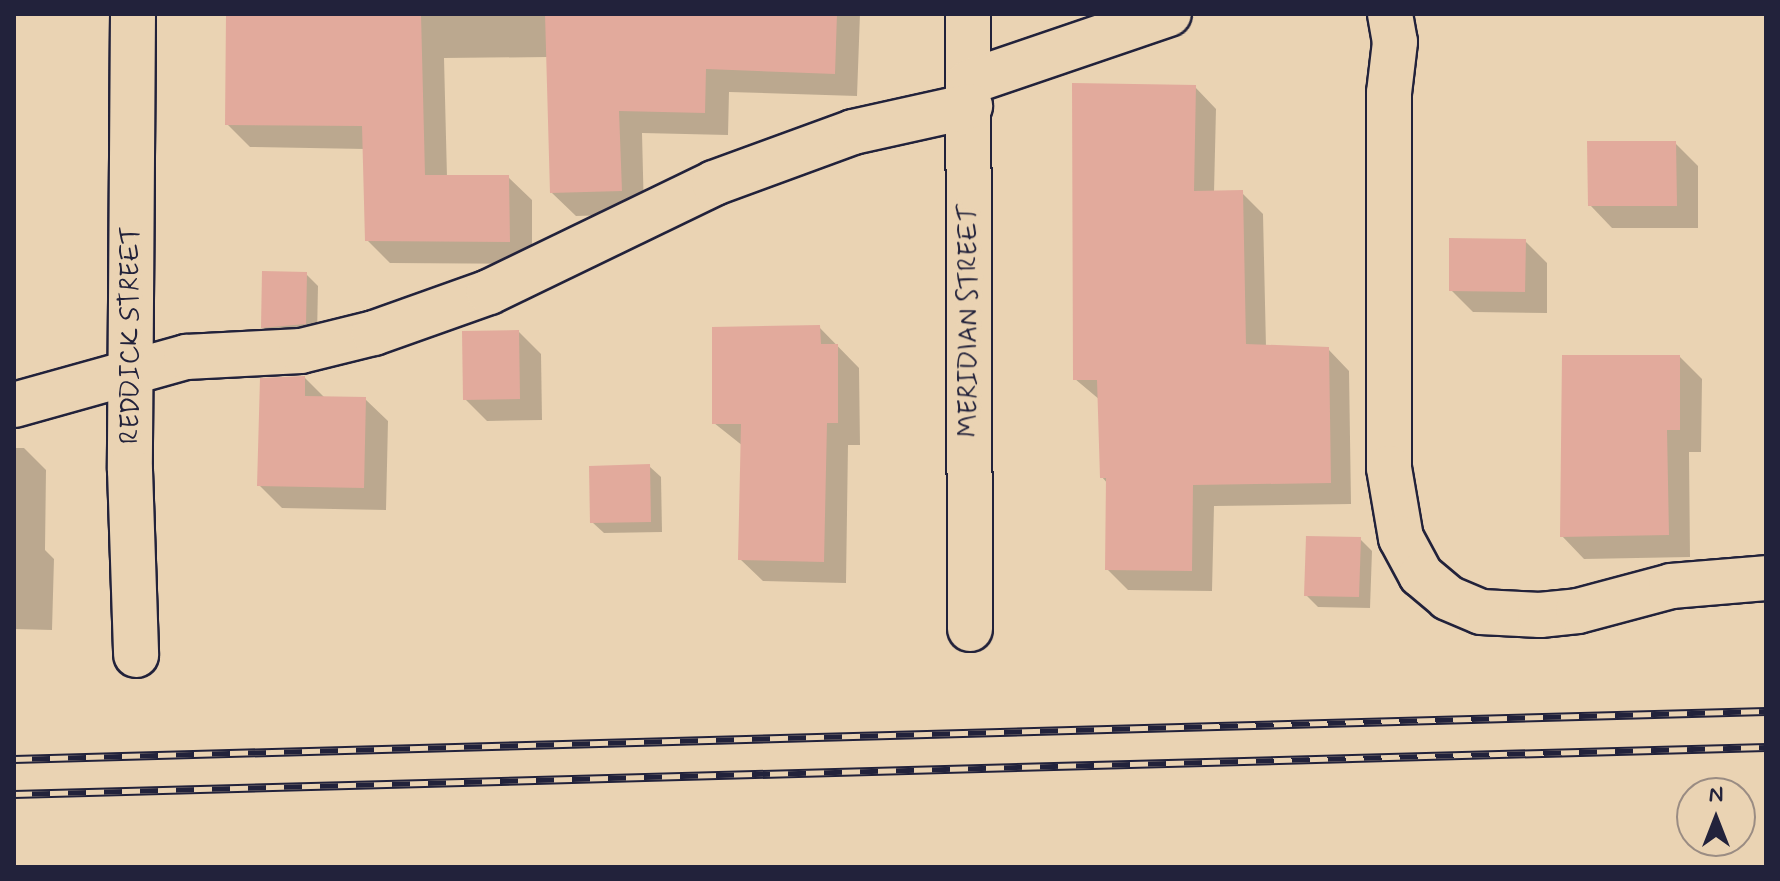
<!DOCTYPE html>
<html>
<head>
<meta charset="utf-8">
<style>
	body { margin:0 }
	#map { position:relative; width:1780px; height:881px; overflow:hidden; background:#ead3b3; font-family:Mynerve,sans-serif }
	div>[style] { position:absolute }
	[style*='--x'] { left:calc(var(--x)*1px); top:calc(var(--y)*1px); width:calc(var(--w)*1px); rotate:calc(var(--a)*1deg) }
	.shadow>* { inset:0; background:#0003 }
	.building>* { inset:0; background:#e2aa9c }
	.roads { filter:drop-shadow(2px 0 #22223b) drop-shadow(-2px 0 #22223b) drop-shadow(0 2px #22223b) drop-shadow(0 -2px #22223b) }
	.minor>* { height:44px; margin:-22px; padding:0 22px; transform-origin:22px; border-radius:22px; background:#ead3b3 }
	.rail>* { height:9px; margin-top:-4.5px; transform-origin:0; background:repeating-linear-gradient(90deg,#ead3b3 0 18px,#22223b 0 36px); box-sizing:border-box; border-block:2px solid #22223b }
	span { translate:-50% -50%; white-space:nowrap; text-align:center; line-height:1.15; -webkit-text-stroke:8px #ead3b3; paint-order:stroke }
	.street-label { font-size:26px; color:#22223b }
	.frame { position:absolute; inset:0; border:16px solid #22223b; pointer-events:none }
	.north { position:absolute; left:1676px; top:777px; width:80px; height:80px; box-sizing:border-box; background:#ead3b3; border:2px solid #9a8c83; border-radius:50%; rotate:0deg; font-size:22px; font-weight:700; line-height:32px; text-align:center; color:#22223b }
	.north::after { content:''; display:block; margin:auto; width:28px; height:36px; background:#22223b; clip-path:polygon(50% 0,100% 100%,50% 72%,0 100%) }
</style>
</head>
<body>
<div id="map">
	<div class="shadow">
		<div style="clip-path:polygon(228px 14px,860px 14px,857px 96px,729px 92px,728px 135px,642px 133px,644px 214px,576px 216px,552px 193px,548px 57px,444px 58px,447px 177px,508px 177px,532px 200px,532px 264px,390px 263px,367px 240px,365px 149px,250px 147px,227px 124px)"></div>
		<div style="clip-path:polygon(1195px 87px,1216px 109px,1214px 193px,1242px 193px,1263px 214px,1266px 347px,1328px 349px,1349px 371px,1351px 504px,1214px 506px,1212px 591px,1128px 590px,1107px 569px,1108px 484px,1102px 477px,1100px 400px,1075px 379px)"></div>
		<div style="clip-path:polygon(1675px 143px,1698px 166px,1698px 228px,1612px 228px,1590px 205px)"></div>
		<div style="clip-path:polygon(1525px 241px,1547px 263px,1547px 313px,1473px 312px,1451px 290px)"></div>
		<div style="clip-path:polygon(306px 274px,318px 286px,317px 335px,275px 339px,263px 327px)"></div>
		<div style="clip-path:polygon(819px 327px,859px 368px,860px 445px,848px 445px,846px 583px,763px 581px,740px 559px,743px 446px,714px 423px)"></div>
		<div style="clip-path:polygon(519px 332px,541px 354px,542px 420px,487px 421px,465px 399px)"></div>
		<div style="clip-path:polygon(1680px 357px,1702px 379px,1701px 452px,1689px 452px,1690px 557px,1584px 559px,1562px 536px)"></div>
		<div style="clip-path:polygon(305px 378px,325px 398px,365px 399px,388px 421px,386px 510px,282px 508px,259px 485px)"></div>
		<div style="clip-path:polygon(14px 448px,24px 448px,46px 470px,45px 550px,54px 559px,52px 630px,14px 629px)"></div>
		<div style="clip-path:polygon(649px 466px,661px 477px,662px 532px,604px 533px,592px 522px)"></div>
		<div style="clip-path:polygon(1360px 539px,1372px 551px,1370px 608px,1318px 607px,1306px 595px)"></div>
	</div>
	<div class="building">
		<div style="clip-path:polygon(226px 14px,421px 14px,425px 175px,509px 175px,510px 242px,365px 241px,362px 126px,225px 125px)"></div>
		<div style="clip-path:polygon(545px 14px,837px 14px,835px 74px,706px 69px,705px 113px,619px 111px,622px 191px,550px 193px)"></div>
		<div style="clip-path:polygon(1072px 83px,1196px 85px,1194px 191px,1243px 190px,1246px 344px,1329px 347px,1331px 483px,1193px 485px,1192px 571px,1105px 570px,1106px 478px,1100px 478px,1097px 380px,1073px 380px)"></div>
		<div style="clip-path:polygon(1587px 141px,1676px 141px,1677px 206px,1588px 206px)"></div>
		<div style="clip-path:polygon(1449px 238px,1526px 239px,1525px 292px,1449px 291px)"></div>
		<div style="clip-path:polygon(262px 271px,307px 272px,306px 324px,261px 328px)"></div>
		<div style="clip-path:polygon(820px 325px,821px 344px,838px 344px,838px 423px,827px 423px,824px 562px,738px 560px,741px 424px,712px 424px,712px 327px)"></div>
		<div style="clip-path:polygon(519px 330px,520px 399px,463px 400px,462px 331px)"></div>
		<div style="clip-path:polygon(1562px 355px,1680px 355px,1680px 430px,1667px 430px,1669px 535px,1560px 537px)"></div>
		<div style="clip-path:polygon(305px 376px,305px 396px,366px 397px,364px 488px,257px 486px,260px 378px)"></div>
		<div style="clip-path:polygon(650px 464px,651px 522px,590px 523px,589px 466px)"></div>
		<div style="clip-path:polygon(1306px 536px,1361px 537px,1359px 597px,1304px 596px)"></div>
	</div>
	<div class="roads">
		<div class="minor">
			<div style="--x:133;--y:14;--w:456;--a:90.4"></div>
			<div style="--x:130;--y:470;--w:185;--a:88.1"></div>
			<div style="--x:968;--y:14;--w:615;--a:89.81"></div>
			<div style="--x:1390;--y:14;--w:28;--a:80"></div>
			<div style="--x:1395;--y:42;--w:51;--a:96.7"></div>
			<div style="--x:1389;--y:93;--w:375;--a:90"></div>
			<div style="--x:1389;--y:468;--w:71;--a:80.3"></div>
			<div style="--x:1401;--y:538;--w:42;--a:61.6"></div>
			<div style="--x:1421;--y:575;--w:35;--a:40"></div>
			<div style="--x:1448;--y:598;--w:36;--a:23"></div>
			<div style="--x:1481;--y:612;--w:59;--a:2.9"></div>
			<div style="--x:1540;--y:615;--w:38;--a:-6"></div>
			<div style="--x:1578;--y:611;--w:96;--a:-15"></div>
			<div style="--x:1671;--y:586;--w:95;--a:-4.8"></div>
			<div style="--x:969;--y:82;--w:211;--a:-18.8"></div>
			<div style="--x:14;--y:405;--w:179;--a:-15.6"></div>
			<div style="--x:186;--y:357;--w:115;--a:-3"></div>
			<div style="--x:301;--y:351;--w:75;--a:-13.9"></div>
			<div style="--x:374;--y:333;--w:122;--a:-19.6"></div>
			<div style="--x:489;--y:292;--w:250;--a:-25.8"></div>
			<div style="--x:714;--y:183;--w:148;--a:-20.1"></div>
			<div style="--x:853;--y:132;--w:120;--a:-12.5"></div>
		</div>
	</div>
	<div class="rail">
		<div style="--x:14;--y:759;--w:1753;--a:-1.57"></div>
		<div style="--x:14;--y:794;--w:1753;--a:-1.54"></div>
	</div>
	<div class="street-label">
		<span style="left:970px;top:321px;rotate:-90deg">MERIDIAN STREET</span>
		<span style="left:132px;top:335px;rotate:-90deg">REDDICK STREET</span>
	</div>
	<div class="frame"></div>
	<div class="north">N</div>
</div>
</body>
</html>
